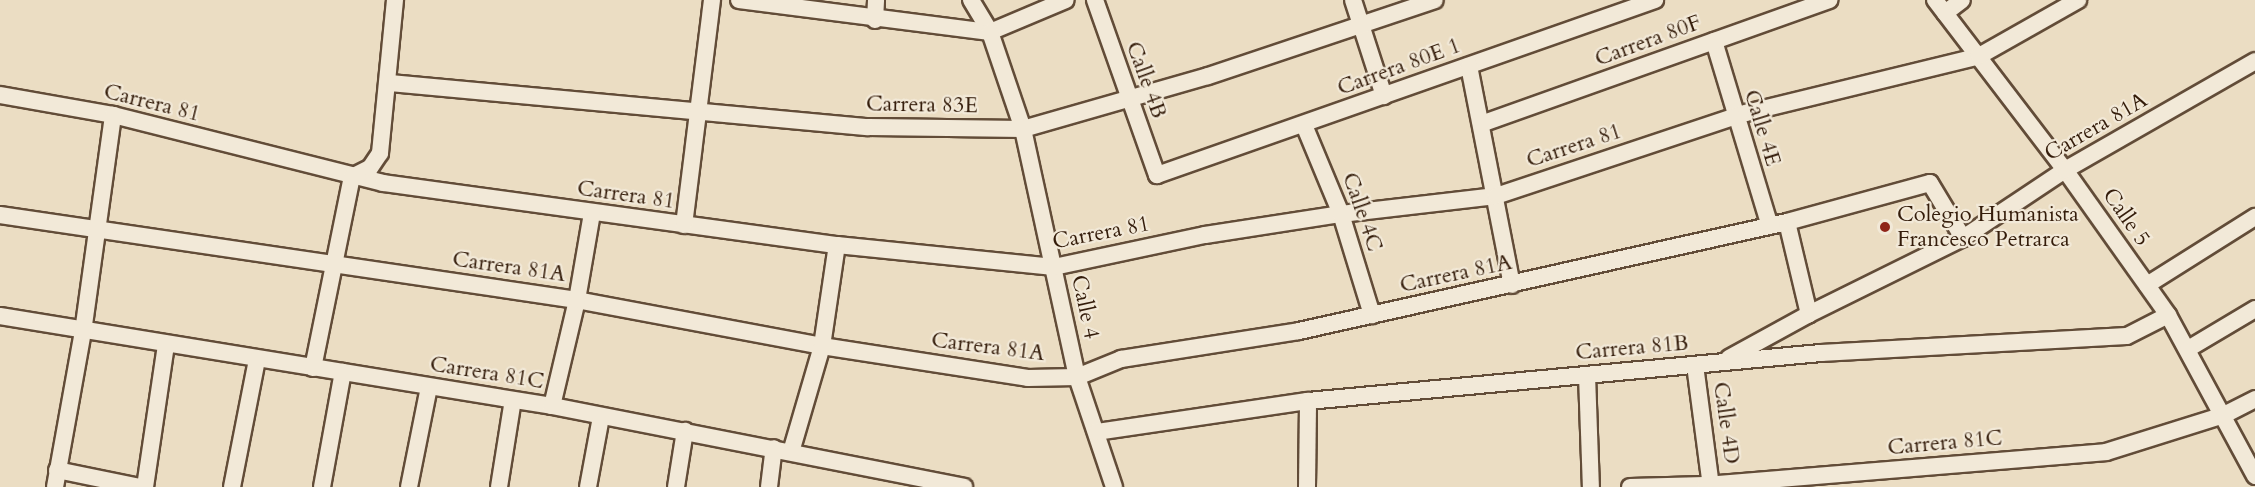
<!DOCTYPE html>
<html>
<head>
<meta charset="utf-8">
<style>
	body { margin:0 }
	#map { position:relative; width:2255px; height:487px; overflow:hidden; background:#ebddc3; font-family:Cardo,serif }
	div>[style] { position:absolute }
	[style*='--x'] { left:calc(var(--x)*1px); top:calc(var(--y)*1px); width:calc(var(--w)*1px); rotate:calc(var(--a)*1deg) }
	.roads { filter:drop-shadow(2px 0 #624c38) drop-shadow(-2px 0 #624c38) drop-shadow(0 2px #624c38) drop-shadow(0 -2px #624c38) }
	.minor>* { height:16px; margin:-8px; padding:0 8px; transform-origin:8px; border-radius:8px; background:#f2e9d8 }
	.dots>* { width:16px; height:16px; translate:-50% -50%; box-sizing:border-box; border:3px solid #f2e9d8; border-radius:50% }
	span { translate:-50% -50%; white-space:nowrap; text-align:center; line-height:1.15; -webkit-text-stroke:4.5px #f2e9d8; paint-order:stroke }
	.street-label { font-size:22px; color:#341c0a }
	.poi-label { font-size:22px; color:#341c0a }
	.left { translate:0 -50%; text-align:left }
</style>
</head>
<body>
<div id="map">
	<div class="roads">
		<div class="minor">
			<div style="--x:739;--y:0;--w:253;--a:7.3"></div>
			<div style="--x:990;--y:32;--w:82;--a:-22.8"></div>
			<div style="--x:971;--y:0;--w:37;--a:59"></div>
			<div style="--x:990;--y:32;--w:102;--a:71.2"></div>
			<div style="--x:1023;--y:129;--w:254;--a:77.7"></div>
			<div style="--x:1077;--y:377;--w:116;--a:71.4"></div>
			<div style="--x:1095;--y:0;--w:186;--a:70.5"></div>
			<div style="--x:1157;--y:175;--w:528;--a:-19.36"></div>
			<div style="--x:1353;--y:0;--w:101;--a:72.1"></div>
			<div style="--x:1935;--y:0;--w:214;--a:52.6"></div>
			<div style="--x:2065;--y:170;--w:178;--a:54.6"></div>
			<div style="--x:2168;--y:315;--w:183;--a:61.6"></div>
			<div style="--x:1945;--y:13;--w:21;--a:-37"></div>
			<div style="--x:875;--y:20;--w:20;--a:-87"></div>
			<div style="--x:1714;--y:41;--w:193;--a:73.2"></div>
			<div style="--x:1469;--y:66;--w:223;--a:78.9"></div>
			<div style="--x:390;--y:83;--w:480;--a:5.3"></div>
			<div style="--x:868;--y:127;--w:155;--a:0.7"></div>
			<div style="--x:1023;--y:129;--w:192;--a:-16"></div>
			<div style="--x:1208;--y:76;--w:239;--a:-18.5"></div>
			<div style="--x:0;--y:95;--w:115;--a:10"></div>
			<div style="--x:113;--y:115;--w:278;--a:14.1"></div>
			<div style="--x:383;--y:183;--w:458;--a:7.8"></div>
			<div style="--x:837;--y:245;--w:218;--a:5.8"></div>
			<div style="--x:1054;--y:267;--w:154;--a:-12"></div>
			<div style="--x:1205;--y:235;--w:138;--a:-8.8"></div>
			<div style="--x:1341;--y:214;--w:156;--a:-6.6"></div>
			<div style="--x:1496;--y:196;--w:263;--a:-18.4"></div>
			<div style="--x:1746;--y:113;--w:240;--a:-13.7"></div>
			<div style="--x:1979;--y:56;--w:114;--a:-29.5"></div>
			<div style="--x:1481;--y:124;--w:370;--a:-19.6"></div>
			<div style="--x:1304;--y:125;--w:96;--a:67.4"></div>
			<div style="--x:1341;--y:214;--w:106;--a:72.9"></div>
			<div style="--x:0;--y:215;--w:583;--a:8.38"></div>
			<div style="--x:577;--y:300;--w:249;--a:10.6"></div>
			<div style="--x:822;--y:346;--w:208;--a:8.8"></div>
			<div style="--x:1028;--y:378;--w:49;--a:-1.2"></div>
			<div style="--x:1077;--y:377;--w:48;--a:-22.2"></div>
			<div style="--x:1121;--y:359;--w:180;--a:-8.9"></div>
			<div style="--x:1299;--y:331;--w:500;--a:-12.59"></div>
			<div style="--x:1787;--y:222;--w:148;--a:-15.3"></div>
			<div style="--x:1930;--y:183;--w:64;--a:59"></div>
			<div style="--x:1787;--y:222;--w:95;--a:76.6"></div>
			<div style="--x:684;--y:225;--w:227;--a:-82.9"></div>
			<div style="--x:2147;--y:285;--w:128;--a:-32.2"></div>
			<div style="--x:0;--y:316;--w:559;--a:9.26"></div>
			<div style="--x:552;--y:406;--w:420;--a:11.1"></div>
			<div style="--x:2188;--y:349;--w:78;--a:-30.8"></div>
			<div style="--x:1729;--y:358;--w:91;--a:-28.8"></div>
			<div style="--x:1809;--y:314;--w:172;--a:-26.3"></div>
			<div style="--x:1963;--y:238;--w:123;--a:-33.7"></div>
			<div style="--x:2065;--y:170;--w:219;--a:-29.8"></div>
			<div style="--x:1695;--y:365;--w:123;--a:82.5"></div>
			<div style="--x:313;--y:368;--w:195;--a:-78.5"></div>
			<div style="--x:352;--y:177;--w:20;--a:-27"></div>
			<div style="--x:370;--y:168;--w:18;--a:-56"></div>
			<div style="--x:380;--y:153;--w:154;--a:-84.4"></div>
			<div style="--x:1587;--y:375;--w:112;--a:88"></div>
			<div style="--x:552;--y:406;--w:109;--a:-76.7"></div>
			<div style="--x:577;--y:300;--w:88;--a:-80.2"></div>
			<div style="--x:1097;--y:432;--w:213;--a:-8.4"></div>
			<div style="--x:1308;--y:401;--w:515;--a:-5.35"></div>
			<div style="--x:1821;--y:353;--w:306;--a:-3.2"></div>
			<div style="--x:2127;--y:336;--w:46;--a:-27.1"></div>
			<div style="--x:791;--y:452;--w:110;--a:-73.7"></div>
			<div style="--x:822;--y:346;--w:102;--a:-81.6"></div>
			<div style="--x:57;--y:470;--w:85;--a:11.6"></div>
			<div style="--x:55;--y:487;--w:158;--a:-79.8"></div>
			<div style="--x:83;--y:332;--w:219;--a:-82.1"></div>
			<div style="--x:145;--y:487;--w:145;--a:-81.6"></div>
			<div style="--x:232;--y:487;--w:130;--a:-78.9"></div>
			<div style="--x:322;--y:487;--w:117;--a:-79.7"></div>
			<div style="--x:409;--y:487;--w:102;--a:-78.7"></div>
			<div style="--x:499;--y:487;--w:88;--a:-80.9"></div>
			<div style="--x:588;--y:487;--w:71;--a:-79.5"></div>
			<div style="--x:676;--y:487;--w:57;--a:-80.9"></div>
			<div style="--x:769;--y:487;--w:39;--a:-83"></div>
			<div style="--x:1307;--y:487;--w:86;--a:-89.3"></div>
			<div style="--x:1630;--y:487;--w:75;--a:-1.5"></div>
			<div style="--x:1705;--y:485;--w:402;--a:-4.7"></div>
			<div style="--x:2106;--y:452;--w:124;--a:-17.4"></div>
			<div style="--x:2224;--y:415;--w:35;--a:-27"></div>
		</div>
	</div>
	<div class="dots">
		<div style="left:1885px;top:227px;background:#8f2418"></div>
	</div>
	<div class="street-label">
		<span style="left:1648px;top:41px;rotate:-20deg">Carrera 80F</span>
		<span style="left:1399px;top:67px;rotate:-20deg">Carrera 80E 1</span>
		<span style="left:1146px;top:80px;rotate:70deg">Calle 4B</span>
		<span style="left:152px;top:103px;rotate:14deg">Carrera 81</span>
		<span style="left:922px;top:105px;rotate:1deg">Carrera 83E</span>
		<span style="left:2096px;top:127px;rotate:-30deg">Carrera 81A</span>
		<span style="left:1762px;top:128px;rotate:73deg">Calle 4E</span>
		<span style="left:1574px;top:146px;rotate:-18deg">Carrera 81</span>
		<span style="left:626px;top:195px;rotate:8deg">Carrera 81</span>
		<span style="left:1362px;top:212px;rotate:71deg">Calle 4C</span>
		<span style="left:2126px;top:217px;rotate:55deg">Calle 5</span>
		<span style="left:1101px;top:233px;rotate:-11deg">Carrera 81</span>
		<span style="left:509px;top:267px;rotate:8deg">Carrera 81A</span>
		<span style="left:1456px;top:274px;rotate:-12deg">Carrera 81A</span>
		<span style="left:1085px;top:307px;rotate:78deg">Calle 4</span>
		<span style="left:988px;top:347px;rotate:7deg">Carrera 81A</span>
		<span style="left:1632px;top:348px;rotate:-5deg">Carrera 81B</span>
		<span style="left:487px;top:373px;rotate:9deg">Carrera 81C</span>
		<span style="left:1726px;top:423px;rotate:82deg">Calle 4D</span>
		<span style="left:1945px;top:443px;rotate:-5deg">Carrera 81C</span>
	</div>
	<div class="poi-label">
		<span class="left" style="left:1897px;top:227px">Colegio Humanista<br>Francesco Petrarca</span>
	</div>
</div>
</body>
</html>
